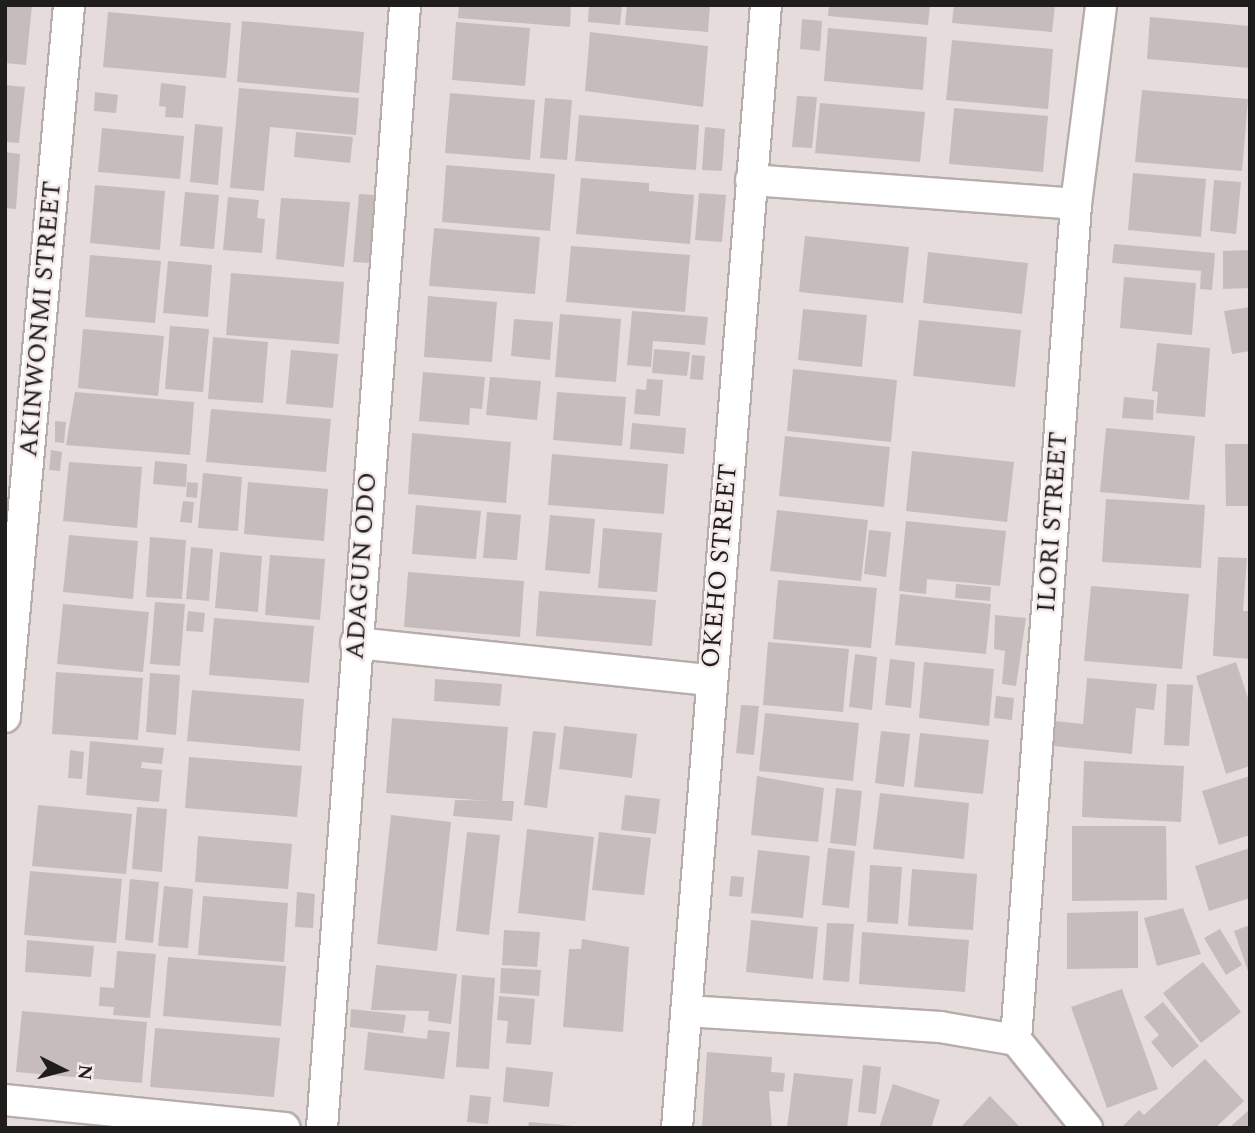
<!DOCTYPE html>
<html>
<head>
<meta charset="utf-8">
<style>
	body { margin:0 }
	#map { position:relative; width:1255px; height:1133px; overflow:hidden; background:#e7dcdc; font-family:Spectral,serif }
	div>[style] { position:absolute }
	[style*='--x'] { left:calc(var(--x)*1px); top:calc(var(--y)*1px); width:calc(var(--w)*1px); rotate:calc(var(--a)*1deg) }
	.building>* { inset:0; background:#c6bcbc }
	.roads { filter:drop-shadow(2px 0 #b7adad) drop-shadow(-2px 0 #b7adad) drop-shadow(0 2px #b7adad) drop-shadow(0 -2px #b7adad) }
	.street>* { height:30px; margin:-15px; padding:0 15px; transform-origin:15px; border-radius:15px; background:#fff }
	span { translate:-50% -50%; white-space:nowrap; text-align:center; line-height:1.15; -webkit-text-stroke:5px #f4eaea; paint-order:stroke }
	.street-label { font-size:26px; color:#201d1d }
	.frame { position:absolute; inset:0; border:7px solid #201d1d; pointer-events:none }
	.north { position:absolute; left:28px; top:1035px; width:70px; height:70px; -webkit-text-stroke:5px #f4eaea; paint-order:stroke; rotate:96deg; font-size:19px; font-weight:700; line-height:28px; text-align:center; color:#201d1d }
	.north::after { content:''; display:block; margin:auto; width:24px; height:32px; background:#201d1d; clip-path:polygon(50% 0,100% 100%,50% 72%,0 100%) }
</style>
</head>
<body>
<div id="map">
	<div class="building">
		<div style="clip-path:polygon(5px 5px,32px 5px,26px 65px,5px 63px)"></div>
		<div style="clip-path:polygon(459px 5px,571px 5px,570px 27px,458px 18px)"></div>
		<div style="clip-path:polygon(589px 5px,622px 5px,620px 25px,588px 22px)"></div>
		<div style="clip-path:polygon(627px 5px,710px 5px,708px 32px,625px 25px)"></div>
		<div style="clip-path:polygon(829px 5px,930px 5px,928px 25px,828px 16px)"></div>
		<div style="clip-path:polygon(954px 5px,1055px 5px,1052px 32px,952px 23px)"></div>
		<div style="clip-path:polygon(108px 12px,231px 23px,226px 78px,103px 67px)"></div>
		<div style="clip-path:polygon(1150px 17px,1250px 26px,1250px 68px,1147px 59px)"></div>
		<div style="clip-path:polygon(802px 19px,822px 21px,820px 51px,800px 49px)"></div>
		<div style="clip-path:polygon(242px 21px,364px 32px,359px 93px,237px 82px)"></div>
		<div style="clip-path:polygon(456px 22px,530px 28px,525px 86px,452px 80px)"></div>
		<div style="clip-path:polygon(828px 28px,927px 37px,923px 90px,824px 81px)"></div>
		<div style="clip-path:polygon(590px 32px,708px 46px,703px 107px,585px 91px)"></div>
		<div style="clip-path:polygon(952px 40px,1053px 49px,1048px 109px,946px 100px)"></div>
		<div style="clip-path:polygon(161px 83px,186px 86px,183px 118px,165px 117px,166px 107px,159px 106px)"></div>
		<div style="clip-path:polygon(5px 85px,25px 87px,19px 143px,5px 142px)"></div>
		<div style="clip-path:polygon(239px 88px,359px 98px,356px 135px,270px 127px,264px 191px,230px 188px)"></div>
		<div style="clip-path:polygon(1142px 90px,1248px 99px,1242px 171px,1135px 162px)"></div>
		<div style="clip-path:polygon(95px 92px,118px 95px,116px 113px,94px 111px)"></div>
		<div style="clip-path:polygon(450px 93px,535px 100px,530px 160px,445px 153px)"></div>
		<div style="clip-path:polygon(797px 96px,817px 97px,812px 148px,792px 147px)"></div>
		<div style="clip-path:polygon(545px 98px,572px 100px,567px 160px,540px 158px)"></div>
		<div style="clip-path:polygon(820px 103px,925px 112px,920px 162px,815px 153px)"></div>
		<div style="clip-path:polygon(954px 108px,1048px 116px,1043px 172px,949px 164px)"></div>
		<div style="clip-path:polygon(579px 115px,699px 125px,696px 170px,575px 161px)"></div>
		<div style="clip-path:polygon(195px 124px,223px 127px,218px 185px,190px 182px)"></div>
		<div style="clip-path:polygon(705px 127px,725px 129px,722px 171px,702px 170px)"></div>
		<div style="clip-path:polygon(102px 128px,184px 136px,180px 179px,98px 172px)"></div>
		<div style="clip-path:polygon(296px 132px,353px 137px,350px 163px,294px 157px)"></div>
		<div style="clip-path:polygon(5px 152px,20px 154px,16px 209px,5px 208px)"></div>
		<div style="clip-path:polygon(446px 165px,555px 174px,550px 231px,442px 222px)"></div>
		<div style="clip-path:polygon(1133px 173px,1206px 179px,1201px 237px,1128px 230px)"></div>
		<div style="clip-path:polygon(581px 178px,649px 183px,649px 191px,694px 195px,690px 244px,576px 234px)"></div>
		<div style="clip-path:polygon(1214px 180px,1241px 182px,1236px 234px,1210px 231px)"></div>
		<div style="clip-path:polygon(95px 185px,165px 191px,160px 250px,90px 243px)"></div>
		<div style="clip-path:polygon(185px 192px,219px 195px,214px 249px,180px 246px)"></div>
		<div style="clip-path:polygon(699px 193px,726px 195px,722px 242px,695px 240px)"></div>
		<div style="clip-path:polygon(359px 194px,376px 195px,370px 263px,353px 262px)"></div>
		<div style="clip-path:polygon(228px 197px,259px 200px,257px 218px,265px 219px,262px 253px,223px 250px)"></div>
		<div style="clip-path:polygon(281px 198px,350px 202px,344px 267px,276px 259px)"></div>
		<div style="clip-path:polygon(434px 228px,540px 237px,535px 294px,429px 286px)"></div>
		<div style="clip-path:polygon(805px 236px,909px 247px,903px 303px,799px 292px)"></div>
		<div style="clip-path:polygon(1114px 244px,1215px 253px,1212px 290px,1200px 289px,1201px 271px,1112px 263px)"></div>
		<div style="clip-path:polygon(571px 246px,690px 255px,685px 312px,566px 302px)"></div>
		<div style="clip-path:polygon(1250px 250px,1250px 288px,1223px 289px,1223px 251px)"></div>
		<div style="clip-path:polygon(928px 252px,1028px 263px,1022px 314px,923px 303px)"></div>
		<div style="clip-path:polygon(90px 255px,161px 261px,155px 323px,85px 317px)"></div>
		<div style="clip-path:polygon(168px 261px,212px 265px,208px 317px,163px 313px)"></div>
		<div style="clip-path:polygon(231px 273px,344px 282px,339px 344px,226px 335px)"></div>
		<div style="clip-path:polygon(1124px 277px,1196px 283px,1192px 335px,1120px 328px)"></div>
		<div style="clip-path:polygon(428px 296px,497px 302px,492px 362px,424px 357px)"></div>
		<div style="clip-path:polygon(1250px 307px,1250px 351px,1232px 354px,1224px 311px)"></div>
		<div style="clip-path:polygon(803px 309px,867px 315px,862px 367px,798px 360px)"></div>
		<div style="clip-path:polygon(632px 311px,708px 317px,705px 345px,653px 341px,651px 367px,627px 365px)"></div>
		<div style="clip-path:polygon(560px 314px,621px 319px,616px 382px,555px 377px)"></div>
		<div style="clip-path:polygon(514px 319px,553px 322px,550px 360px,511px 356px)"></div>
		<div style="clip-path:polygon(919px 320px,1021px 330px,1015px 387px,913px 376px)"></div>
		<div style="clip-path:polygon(170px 326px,209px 329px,203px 392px,165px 389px)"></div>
		<div style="clip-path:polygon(83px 329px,164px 336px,158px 396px,78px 388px)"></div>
		<div style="clip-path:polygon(213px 337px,268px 342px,263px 403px,208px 399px)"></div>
		<div style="clip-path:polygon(1157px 343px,1210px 348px,1205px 417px,1156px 413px,1158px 392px,1152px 391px)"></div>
		<div style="clip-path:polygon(654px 349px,690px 352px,687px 376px,652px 373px)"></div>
		<div style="clip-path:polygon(291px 350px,338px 354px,333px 408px,286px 404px)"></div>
		<div style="clip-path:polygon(692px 355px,705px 356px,703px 380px,690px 379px)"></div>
		<div style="clip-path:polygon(793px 369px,897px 380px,891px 442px,787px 431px)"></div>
		<div style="clip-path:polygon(423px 372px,485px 377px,482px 409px,470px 408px,469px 425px,419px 421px)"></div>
		<div style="clip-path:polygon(490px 377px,541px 381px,537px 420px,486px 415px)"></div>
		<div style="clip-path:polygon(647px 379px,663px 380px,660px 416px,634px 414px,636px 389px,646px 390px)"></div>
		<div style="clip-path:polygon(75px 392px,194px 402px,190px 455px,66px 445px)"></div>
		<div style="clip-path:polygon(557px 392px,626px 397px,622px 446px,553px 440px)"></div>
		<div style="clip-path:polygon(1124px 397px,1154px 400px,1153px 420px,1122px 418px)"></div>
		<div style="clip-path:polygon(211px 409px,331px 419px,326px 472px,206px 462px)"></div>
		<div style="clip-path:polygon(55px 421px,66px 422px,64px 443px,55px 442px)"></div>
		<div style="clip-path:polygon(632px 423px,686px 428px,684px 454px,630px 449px)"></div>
		<div style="clip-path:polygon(1106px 428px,1195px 436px,1189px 500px,1100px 492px)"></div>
		<div style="clip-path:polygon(412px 433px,511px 442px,506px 503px,408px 494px)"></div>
		<div style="clip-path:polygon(785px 436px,890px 447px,884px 507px,779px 496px)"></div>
		<div style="clip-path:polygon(1225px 444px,1250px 444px,1250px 506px,1226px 506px)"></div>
		<div style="clip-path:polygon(51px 450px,62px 452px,60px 471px,49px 470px)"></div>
		<div style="clip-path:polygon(912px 451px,1014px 462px,1007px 522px,906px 511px)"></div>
		<div style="clip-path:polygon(552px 454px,668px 464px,664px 514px,548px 505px)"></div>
		<div style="clip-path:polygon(155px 461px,187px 464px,186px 487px,153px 484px)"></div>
		<div style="clip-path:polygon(69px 462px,142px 467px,137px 528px,63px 521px)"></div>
		<div style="clip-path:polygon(203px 473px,242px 477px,238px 531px,198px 528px)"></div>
		<div style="clip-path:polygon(187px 482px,198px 483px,197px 498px,186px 497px)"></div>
		<div style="clip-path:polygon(248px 482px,328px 489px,324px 541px,244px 534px)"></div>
		<div style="clip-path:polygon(1106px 499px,1205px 505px,1201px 568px,1102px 562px)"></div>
		<div style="clip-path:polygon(183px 501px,194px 502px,192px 523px,180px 522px)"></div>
		<div style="clip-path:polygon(416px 505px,481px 511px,476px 559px,412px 554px)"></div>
		<div style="clip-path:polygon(777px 510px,868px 520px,861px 581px,770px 571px)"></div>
		<div style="clip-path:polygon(487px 512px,521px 515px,517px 560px,483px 558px)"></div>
		<div style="clip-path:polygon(550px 515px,595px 519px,590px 574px,545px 570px)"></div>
		<div style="clip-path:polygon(906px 521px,1006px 531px,1000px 586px,927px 579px,926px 594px,899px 591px)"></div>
		<div style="clip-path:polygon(603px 528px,662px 533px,657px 592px,598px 588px)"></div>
		<div style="clip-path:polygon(869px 530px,891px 532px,886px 577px,864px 574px)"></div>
		<div style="clip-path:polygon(69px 535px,138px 541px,133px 599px,63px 592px)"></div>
		<div style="clip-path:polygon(150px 537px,186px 540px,182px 599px,146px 597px)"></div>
		<div style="clip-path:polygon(191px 547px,213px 549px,209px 601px,186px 599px)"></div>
		<div style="clip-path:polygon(220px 552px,262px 556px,258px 612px,215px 608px)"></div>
		<div style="clip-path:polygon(270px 555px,325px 559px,320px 620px,265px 615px)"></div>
		<div style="clip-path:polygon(1218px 557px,1247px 558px,1243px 611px,1250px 611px,1250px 659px,1213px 656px)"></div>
		<div style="clip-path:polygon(408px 572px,524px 581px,520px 637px,404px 627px)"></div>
		<div style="clip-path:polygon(778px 580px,877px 588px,871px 648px,773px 639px)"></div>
		<div style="clip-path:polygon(956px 584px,991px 587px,990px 601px,955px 598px)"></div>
		<div style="clip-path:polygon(1091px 586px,1189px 594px,1182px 669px,1084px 661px)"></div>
		<div style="clip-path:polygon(539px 591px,656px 600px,652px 646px,536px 636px)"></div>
		<div style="clip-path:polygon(900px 594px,991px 604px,986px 654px,895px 645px)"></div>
		<div style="clip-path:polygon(155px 602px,185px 604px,180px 666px,150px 664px)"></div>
		<div style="clip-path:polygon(63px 604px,149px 612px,143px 672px,57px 664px)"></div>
		<div style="clip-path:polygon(188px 611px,205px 613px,203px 632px,186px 631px)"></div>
		<div style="clip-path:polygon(995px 615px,1026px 618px,1016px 686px,1002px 684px,1005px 651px,994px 649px)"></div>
		<div style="clip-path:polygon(214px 618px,314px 626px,309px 683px,209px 675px)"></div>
		<div style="clip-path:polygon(768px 642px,849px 649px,843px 712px,763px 705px)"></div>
		<div style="clip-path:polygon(855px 654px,877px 657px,872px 710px,849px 707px)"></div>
		<div style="clip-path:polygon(890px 659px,915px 662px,911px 708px,885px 705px)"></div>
		<div style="clip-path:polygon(924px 662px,994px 669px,989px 726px,919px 718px)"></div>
		<div style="clip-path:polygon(1236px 662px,1250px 704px,1250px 766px,1226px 774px,1196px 676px)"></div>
		<div style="clip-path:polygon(56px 672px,143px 678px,138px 740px,52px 734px)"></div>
		<div style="clip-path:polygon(150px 673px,180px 675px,176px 735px,146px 732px)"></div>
		<div style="clip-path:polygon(1087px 678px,1157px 684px,1154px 710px,1136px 708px,1132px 754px,1053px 746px,1055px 721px,1083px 724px)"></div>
		<div style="clip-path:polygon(435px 679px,502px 684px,500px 706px,434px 701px)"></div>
		<div style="clip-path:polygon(1167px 684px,1193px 685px,1189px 746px,1164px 745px)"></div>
		<div style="clip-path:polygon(192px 690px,304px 699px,300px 751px,187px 741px)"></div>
		<div style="clip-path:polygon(996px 696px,1014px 698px,1012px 720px,994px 718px)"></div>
		<div style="clip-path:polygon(741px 705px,759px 706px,754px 755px,736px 753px)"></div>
		<div style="clip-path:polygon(765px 713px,859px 723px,853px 781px,759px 771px)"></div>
		<div style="clip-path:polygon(392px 718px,508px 727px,502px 802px,386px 793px)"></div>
		<div style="clip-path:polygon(564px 726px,637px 734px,632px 778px,559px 769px)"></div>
		<div style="clip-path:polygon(533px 731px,556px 733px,547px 808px,524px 805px)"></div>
		<div style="clip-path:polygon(881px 731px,910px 734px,904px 787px,875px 783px)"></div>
		<div style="clip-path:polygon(920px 733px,989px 740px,983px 794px,914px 787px)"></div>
		<div style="clip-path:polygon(90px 741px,164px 748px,162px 764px,142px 762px,141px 768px,162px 770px,159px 802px,86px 795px)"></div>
		<div style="clip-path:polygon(70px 750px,84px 752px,82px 779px,68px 778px)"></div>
		<div style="clip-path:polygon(189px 757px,302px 766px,297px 817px,185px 808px)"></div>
		<div style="clip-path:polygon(1084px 761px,1184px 766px,1181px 822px,1082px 817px)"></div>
		<div style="clip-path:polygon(757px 776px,824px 788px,818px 842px,751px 835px)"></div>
		<div style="clip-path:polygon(1250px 776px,1250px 835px,1219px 845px,1202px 791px)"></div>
		<div style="clip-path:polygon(836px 788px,862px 791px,856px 846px,830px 843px)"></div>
		<div style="clip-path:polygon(880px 793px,969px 803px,964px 859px,873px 849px)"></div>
		<div style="clip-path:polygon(625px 795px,660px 799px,656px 834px,621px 830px)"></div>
		<div style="clip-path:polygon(455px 800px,514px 801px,512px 821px,453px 816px)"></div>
		<div style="clip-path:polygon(38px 805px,132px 814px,126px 874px,32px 866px)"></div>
		<div style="clip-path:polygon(137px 807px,167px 809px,162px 872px,132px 869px)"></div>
		<div style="clip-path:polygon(391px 815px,451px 822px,437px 951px,377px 944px)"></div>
		<div style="clip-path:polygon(1072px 826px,1166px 826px,1167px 900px,1072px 901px)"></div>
		<div style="clip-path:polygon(527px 829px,594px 837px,585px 921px,518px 913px)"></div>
		<div style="clip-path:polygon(467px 832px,500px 835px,489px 935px,456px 931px)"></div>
		<div style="clip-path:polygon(599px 832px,651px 838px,644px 895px,592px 890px)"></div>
		<div style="clip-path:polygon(198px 836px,292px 844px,288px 889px,195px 882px)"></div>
		<div style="clip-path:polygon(828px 848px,855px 851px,849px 908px,822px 905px)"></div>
		<div style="clip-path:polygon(1250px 848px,1250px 898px,1209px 911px,1195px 866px)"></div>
		<div style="clip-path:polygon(758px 850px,810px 856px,803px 918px,751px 913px)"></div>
		<div style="clip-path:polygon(870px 865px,902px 867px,898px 924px,867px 922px)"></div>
		<div style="clip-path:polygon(912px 869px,977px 874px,973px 930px,908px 926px)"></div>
		<div style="clip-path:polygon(30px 871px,122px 879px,116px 943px,24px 935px)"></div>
		<div style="clip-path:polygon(731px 876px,744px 877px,742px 897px,729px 896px)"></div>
		<div style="clip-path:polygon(130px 879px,159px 882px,153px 943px,125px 940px)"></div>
		<div style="clip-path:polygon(164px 886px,193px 889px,188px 948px,158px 946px)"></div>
		<div style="clip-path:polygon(297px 892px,315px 894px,313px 928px,295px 927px)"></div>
		<div style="clip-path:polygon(203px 896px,288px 903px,284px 962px,198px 955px)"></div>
		<div style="clip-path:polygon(1183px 908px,1201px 954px,1157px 966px,1144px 918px)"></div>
		<div style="clip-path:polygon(1138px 911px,1138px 968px,1067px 969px,1067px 913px)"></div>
		<div style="clip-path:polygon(751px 920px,818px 927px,813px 979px,746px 972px)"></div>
		<div style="clip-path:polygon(827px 923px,854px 924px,849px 982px,823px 980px)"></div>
		<div style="clip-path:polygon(1250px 925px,1250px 974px,1249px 974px,1234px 931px)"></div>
		<div style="clip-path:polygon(1220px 929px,1242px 965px,1226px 975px,1204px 938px)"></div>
		<div style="clip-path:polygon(504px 930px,540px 932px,537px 967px,502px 965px)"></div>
		<div style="clip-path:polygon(862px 932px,969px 940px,965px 992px,859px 984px)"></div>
		<div style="clip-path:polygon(582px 939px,629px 947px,623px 1032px,563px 1027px,569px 949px,581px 949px)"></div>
		<div style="clip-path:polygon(27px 940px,94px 946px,91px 977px,25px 972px)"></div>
		<div style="clip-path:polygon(117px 951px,156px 954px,150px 1018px,113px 1015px,114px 1007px,99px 1006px,100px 987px,114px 988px)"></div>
		<div style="clip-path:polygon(168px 957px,286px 966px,281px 1026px,163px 1016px)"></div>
		<div style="clip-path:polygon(1203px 962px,1241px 1012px,1201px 1043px,1163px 993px)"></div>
		<div style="clip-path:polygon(376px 965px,457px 974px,451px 1024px,428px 1021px,429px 1011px,371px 1010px)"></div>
		<div style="clip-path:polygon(501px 968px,541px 970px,539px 996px,500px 993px)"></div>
		<div style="clip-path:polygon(462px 975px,495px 978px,489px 1069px,456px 1067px)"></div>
		<div style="clip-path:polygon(1122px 989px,1158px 1089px,1107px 1108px,1071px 1007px)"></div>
		<div style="clip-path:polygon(499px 996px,535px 999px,531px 1045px,506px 1043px,508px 1021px,497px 1020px)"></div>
		<div style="clip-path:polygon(1163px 1002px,1199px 1046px,1172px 1068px,1151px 1042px,1159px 1035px,1144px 1017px)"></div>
		<div style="clip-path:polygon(351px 1009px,406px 1015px,403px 1033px,350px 1027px)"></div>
		<div style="clip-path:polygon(22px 1011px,147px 1022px,142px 1083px,16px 1072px)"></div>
		<div style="clip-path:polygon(155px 1028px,280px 1038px,274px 1097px,150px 1087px)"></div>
		<div style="clip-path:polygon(428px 1030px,450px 1032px,444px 1079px,364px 1070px,368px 1032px,427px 1039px)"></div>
		<div style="clip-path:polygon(707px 1052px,772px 1057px,771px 1072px,785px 1073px,783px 1092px,769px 1091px,772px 1128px,702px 1128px)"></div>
		<div style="clip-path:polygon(1205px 1059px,1244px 1101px,1215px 1128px,1121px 1128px,1139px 1110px,1144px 1115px)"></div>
		<div style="clip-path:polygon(863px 1065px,881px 1067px,876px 1114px,858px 1112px)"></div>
		<div style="clip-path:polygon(506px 1067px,553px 1072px,549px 1107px,503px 1102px)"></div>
		<div style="clip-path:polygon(794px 1073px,853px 1079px,847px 1128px,787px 1128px)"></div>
		<div style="clip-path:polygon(893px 1084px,940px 1100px,931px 1128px,879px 1128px)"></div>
		<div style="clip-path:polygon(470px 1095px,491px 1097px,488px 1124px,467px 1122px)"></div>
		<div style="clip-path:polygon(990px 1096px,1021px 1128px,960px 1128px)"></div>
		<div style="clip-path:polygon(1250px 1109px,1250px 1128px,1229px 1128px)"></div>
		<div style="clip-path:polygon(529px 1122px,574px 1126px,574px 1128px,528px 1128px)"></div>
	</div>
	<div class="roads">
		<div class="street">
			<div style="--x:751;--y:180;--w:326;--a:4.2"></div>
			<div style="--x:356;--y:643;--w:357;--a:6"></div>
			<div style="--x:5;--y:717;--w:715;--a:-84.86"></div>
			<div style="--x:686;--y:1011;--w:255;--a:3.6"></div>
			<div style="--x:940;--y:1027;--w:77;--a:9.7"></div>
			<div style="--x:1016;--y:1040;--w:838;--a:-85.89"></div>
			<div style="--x:1076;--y:204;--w:201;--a:-82.8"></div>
			<div style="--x:1016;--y:1040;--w:113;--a:51.1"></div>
			<div style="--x:5;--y:1100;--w:281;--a:5.7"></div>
			<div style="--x:322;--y:1128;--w:1126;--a:-85.77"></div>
			<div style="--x:677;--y:1128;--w:1127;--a:-85.47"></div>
		</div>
	</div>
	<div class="street-label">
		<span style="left:41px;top:319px;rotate:-85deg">AKINWONMI STREET</span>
		<span style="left:1053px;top:522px;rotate:-86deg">ILORI STREET</span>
		<span style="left:362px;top:566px;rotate:-86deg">ADAGUN ODO</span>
		<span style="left:720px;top:566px;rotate:-85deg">OKEHO STREET</span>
	</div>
	<div class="frame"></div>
	<div class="north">N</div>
</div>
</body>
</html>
